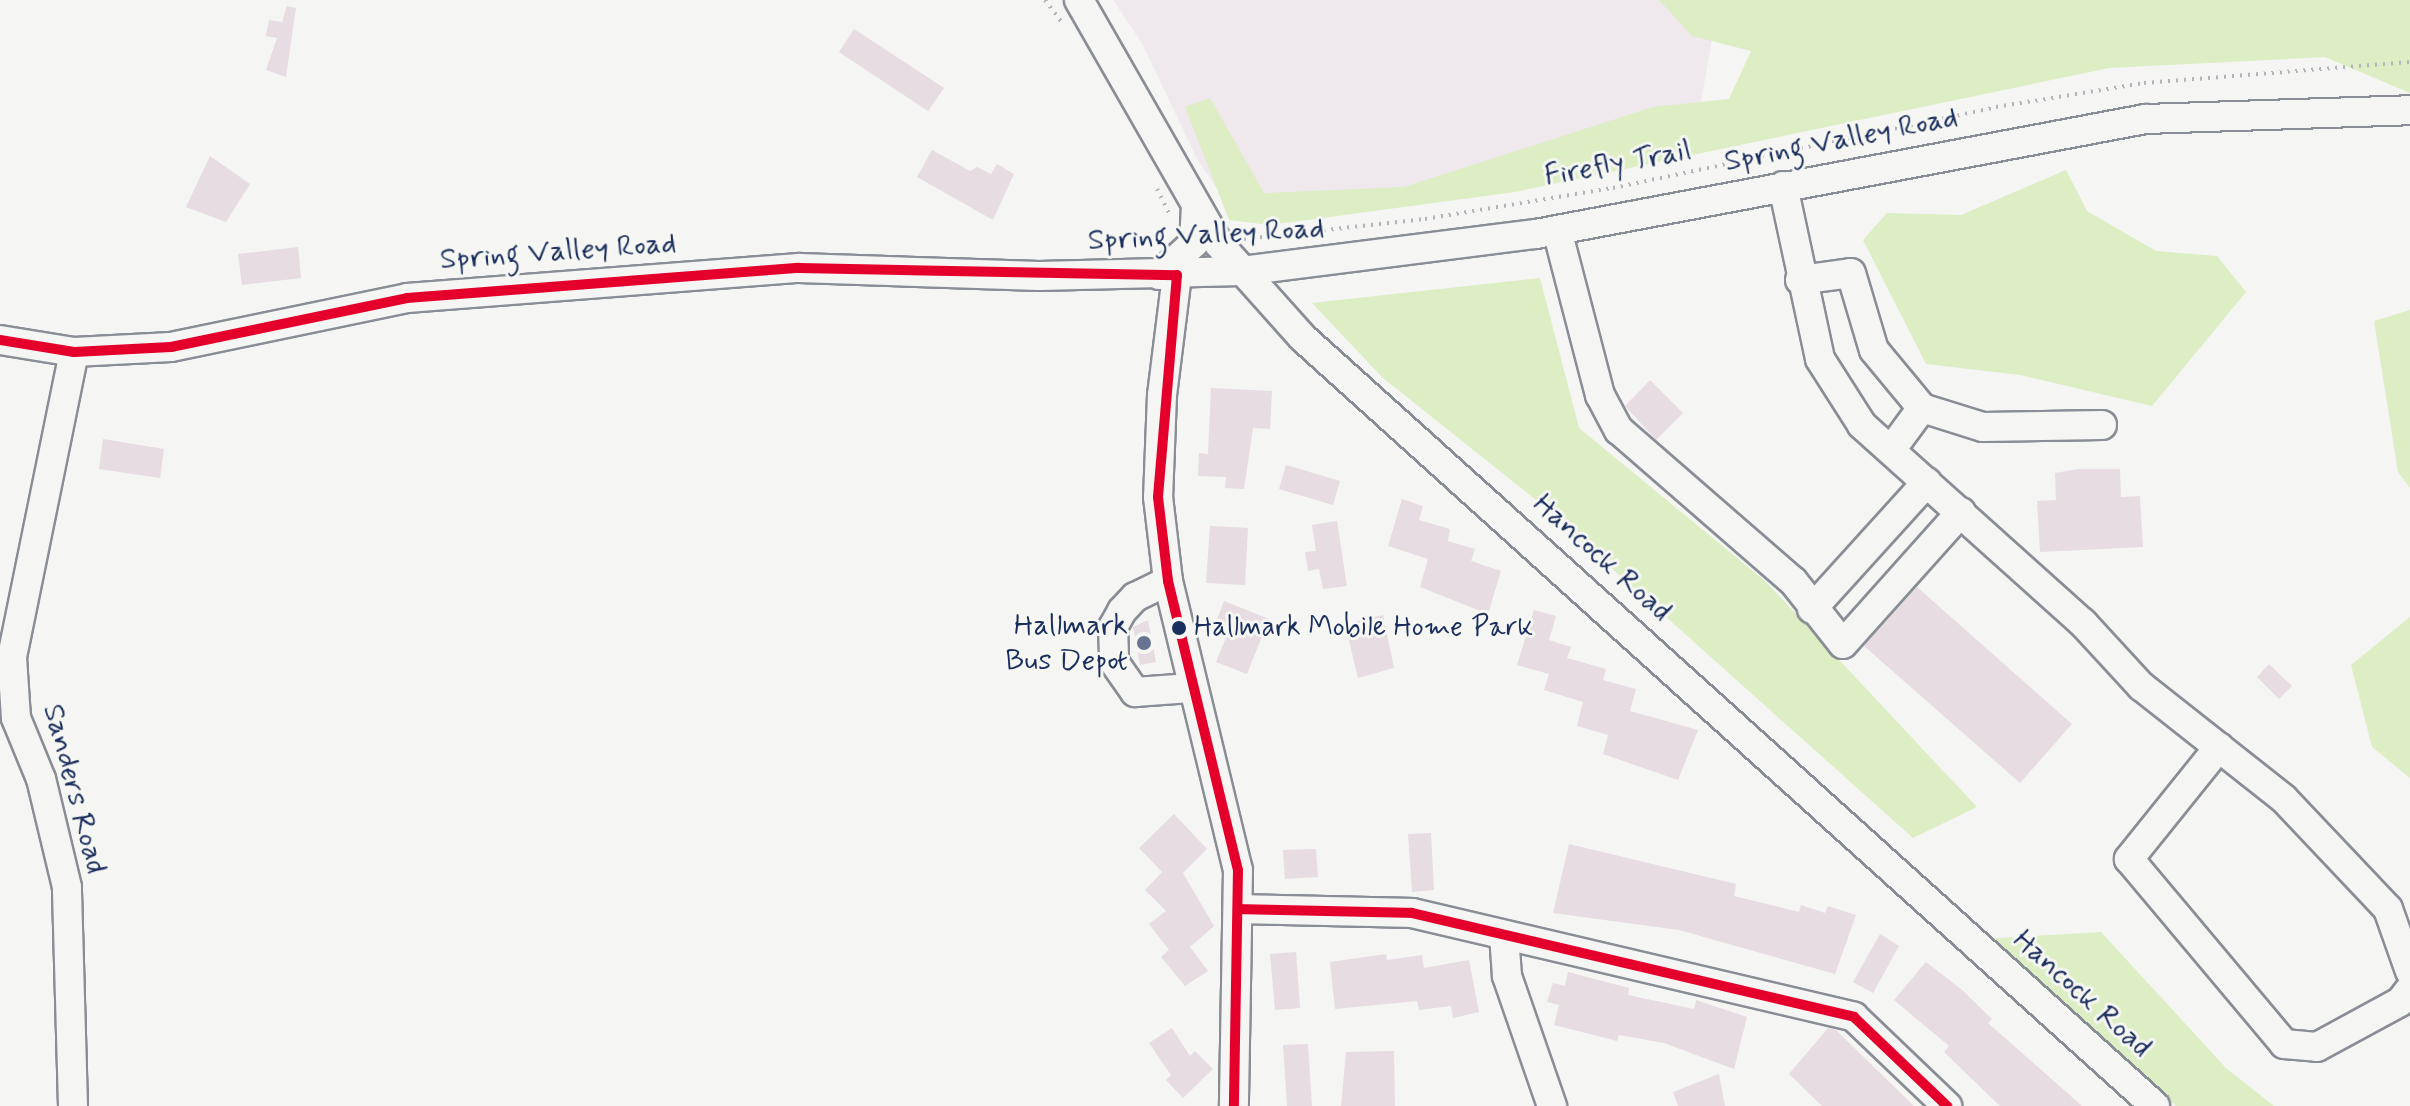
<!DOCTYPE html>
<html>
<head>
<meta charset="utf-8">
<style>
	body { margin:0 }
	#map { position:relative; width:2410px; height:1106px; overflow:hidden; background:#f5f5f3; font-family:Mynerve,sans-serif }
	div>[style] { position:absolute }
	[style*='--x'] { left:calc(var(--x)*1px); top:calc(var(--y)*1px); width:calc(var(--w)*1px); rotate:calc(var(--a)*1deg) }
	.built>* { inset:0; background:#efe8ec }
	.green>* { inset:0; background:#ddedc4 }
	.building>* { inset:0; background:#e6dce2 }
	.path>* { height:4px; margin-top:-2px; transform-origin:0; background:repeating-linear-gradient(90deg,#b2b4b9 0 2px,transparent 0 8px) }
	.roads { filter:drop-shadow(2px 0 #898d95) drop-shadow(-2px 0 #898d95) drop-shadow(0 2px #898d95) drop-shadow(0 -2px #898d95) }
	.minor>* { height:28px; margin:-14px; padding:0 14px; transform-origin:14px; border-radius:14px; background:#f5f5f3 }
	.bus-1>* { height:10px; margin:-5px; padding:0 5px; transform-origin:5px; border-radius:5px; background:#e4002b }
	.dots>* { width:22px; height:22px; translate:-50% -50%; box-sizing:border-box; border:4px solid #f6f6f2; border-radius:50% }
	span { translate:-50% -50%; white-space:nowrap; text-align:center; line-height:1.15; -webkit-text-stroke:6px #f6f6f2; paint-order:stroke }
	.bus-label { font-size:28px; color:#1b2f5e }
	.left { translate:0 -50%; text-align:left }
	.street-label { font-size:30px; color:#1b2f5e }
	.poi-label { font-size:30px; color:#1b2f5e }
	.right { translate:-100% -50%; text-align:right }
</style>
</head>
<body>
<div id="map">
	<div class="built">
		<div style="clip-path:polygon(1113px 0,1719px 0,1693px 146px,1447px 196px,1227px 203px,1197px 159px,1143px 45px)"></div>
	</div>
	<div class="green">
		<div style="clip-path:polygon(1659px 0,2410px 0,2410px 93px,2325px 57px,2109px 68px,1515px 192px,1270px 225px,1229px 220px,1185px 107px,1210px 98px,1264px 193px,1404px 187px,1653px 107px,1729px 99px,1751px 51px,1692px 36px)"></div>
		<div style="clip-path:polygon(2066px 170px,2087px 211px,2156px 251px,2217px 256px,2246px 292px,2152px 406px,2020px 375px,1926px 364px,1863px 240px,1887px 213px,1961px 215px)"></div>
		<div style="clip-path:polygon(1540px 278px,1579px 428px,1765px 581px,1977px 807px,1913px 838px,1531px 496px,1383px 378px,1312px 303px)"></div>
		<div style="clip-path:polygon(2410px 310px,2410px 488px,2398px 472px,2374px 321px)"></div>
		<div style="clip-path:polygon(2410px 617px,2410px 778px,2372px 747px,2351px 665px)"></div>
		<div style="clip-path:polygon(2101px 932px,2226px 1068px,2274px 1106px,2176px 1106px,1983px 939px)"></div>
	</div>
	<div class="building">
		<div style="clip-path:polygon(287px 6px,296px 8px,286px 77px,266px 70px,277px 38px,266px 36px,269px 20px,282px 22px)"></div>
		<div style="clip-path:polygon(854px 29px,944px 88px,928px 111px,839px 52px)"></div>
		<div style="clip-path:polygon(932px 150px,970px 171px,977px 167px,991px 174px,997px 164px,1014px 174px,993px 220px,917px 177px)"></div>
		<div style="clip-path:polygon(210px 156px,250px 184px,226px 222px,186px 207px)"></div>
		<div style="clip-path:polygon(298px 247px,301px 278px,242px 285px,238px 254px)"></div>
		<div style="clip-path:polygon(1650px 380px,1683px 413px,1656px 440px,1625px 406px)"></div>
		<div style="clip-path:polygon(1211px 388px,1272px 391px,1270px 429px,1253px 428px,1244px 489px,1225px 488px,1226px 477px,1198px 476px,1199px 453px,1208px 454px)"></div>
		<div style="clip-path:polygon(103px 439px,164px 449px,160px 478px,99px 469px)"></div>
		<div style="clip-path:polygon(1286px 465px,1340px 481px,1333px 505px,1279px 489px)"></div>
		<div style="clip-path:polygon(2078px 469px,2120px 469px,2121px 497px,2140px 496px,2143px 547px,2040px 552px,2037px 501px,2056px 500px,2055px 473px)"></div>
		<div style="clip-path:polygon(1402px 499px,1423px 506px,1419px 520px,1450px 529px,1448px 541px,1475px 549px,1471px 561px,1501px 571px,1488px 614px,1420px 587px,1428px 559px,1388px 546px)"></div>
		<div style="clip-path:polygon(1337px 521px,1347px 586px,1323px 589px,1319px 569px,1308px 571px,1305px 552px,1316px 551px,1312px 525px)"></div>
		<div style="clip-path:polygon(1210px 526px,1248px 528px,1245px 585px,1206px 583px)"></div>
		<div style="clip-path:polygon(1917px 587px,2072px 724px,2020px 783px,1864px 646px)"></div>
		<div style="clip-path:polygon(1224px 601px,1269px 619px,1247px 674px,1216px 662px,1230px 628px,1216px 622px)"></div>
		<div style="clip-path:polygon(1534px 610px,1556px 616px,1549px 640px,1571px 647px,1567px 658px,1606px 669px,1603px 680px,1636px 689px,1630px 711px,1698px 730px,1678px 780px,1603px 754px,1608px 735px,1577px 726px,1583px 702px,1544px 690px,1549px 674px,1517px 665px)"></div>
		<div style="clip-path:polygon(1383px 615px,1394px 668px,1358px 678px,1345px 624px)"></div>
		<div style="clip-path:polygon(1148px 620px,1156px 662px,1140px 665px,1133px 627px)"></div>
		<div style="clip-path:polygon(2269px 664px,2292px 686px,2279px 699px,2257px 677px)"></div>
		<div style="clip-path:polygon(1174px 814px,1207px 849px,1183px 873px,1214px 926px,1190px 947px,1208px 971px,1185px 986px,1161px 957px,1169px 950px,1149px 924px,1166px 911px,1145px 890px,1162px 872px,1139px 848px)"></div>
		<div style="clip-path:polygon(1431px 833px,1434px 890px,1412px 892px,1408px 834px)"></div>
		<div style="clip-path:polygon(1569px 844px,1736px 884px,1734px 896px,1799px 912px,1801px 905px,1825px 913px,1828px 906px,1856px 915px,1835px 974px,1679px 930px,1553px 913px)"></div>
		<div style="clip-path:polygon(1316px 849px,1318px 877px,1285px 879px,1283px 850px)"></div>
		<div style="clip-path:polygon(1880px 934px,1899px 946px,1873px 993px,1853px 982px)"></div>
		<div style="clip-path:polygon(1296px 952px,1300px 1008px,1275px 1010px,1270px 954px)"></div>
		<div style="clip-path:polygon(1386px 954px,1387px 960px,1422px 955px,1424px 968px,1469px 960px,1479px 1012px,1453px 1018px,1451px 1006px,1419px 1010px,1417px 1001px,1335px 1009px,1330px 962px)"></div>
		<div style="clip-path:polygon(1926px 962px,1961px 989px,1992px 1019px,1988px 1023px,2082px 1106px,2000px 1106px,1944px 1052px,1949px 1046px,1894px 1000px)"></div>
		<div style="clip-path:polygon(1568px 972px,1629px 988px,1628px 995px,1694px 1009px,1696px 1000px,1747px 1017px,1734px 1069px,1664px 1043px,1619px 1035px,1617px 1041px,1554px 1025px,1559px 1005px,1547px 1002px,1553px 983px,1565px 986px)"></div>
		<div style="clip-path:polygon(1172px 1028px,1190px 1056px,1195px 1051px,1213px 1069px,1183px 1098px,1166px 1080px,1171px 1075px,1149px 1043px)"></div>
		<div style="clip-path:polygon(1828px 1028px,1836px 1030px,1914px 1106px,1822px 1106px,1789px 1074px)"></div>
		<div style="clip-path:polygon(1308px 1044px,1312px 1106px,1287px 1106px,1283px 1045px)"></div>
		<div style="clip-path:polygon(1394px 1051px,1395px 1106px,1341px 1106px,1346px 1052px)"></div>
		<div style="clip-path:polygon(1719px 1074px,1725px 1106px,1678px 1106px,1673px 1092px)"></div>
	</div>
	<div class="path">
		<div style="--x:1045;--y:0;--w:31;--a:53"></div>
		<div style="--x:1157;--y:189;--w:31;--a:63"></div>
		<div style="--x:1244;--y:239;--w:182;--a:-6.3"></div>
		<div style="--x:1425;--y:219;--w:191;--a:-9.4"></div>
		<div style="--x:1613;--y:188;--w:391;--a:-11.9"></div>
		<div style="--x:1996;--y:107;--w:150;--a:-9.2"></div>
		<div style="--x:2144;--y:83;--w:267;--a:-4.5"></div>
		<div style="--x:1135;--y:647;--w:23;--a:-10"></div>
	</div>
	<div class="roads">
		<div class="minor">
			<div style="--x:1079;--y:0;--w:280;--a:60.2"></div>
			<div style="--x:1218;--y:243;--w:127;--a:48.2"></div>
			<div style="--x:1303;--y:338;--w:1147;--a:42.03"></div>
			<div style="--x:1783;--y:186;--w:177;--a:77.9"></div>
			<div style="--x:1820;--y:359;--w:78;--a:57.5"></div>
			<div style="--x:1862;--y:425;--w:297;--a:41.9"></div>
			<div style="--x:2083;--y:623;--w:86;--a:47.4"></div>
			<div style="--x:2141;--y:686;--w:182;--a:38.3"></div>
			<div style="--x:2284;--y:799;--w:151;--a:46.6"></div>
			<div style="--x:2388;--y:909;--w:66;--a:70.5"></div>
			<div style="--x:1557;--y:230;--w:171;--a:75.4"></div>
			<div style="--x:1600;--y:395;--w:40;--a:62"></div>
			<div style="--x:1619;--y:430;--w:230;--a:41"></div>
			<div style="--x:1793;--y:581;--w:80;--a:51.6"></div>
			<div style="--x:1843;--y:644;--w:177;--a:-48.2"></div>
			<div style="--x:1159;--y:275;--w:47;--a:-42.4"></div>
			<div style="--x:1194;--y:243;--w:37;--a:-87"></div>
			<div style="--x:1177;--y:275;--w:121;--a:97.1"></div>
			<div style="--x:1162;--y:395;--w:102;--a:92.2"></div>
			<div style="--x:1158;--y:497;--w:85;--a:83.2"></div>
			<div style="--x:1168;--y:581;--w:297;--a:76.4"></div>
			<div style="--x:1238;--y:870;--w:236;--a:91"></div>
			<div style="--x:1800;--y:280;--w:51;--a:-7.8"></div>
			<div style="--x:1851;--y:273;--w:80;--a:73.4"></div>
			<div style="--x:1874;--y:350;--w:75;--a:50.4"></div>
			<div style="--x:1922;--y:408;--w:64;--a:17.3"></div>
			<div style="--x:1983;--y:427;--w:119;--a:-1"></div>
			<div style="--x:0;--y:340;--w:75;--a:9.2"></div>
			<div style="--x:74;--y:352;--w:97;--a:-3"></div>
			<div style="--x:171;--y:347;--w:241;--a:-11.7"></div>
			<div style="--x:407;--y:298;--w:393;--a:-4.4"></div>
			<div style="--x:799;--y:268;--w:240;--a:1.9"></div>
			<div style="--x:1039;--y:276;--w:203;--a:-1.4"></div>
			<div style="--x:1242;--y:271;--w:296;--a:-7.2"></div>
			<div style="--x:1536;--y:234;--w:620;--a:-10.69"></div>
			<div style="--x:2145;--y:119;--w:265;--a:-1.9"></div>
			<div style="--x:1891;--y:450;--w:52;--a:-53.6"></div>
			<div style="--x:1168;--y:581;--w:37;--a:154"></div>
			<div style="--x:1135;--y:597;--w:19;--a:133"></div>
			<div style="--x:1122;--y:611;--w:18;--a:119"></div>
			<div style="--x:1113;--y:627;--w:35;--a:88"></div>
			<div style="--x:1114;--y:662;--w:37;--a:55"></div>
			<div style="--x:1135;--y:692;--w:56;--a:-4.1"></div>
			<div style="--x:1812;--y:609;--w:171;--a:-47.8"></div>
			<div style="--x:2219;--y:747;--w:144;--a:128.8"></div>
			<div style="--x:2129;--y:859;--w:241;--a:50"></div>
			<div style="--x:2284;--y:1044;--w:33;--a:5"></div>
			<div style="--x:2317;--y:1047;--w:94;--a:-28.5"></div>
			<div style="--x:2400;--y:1002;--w:16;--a:-52"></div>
			<div style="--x:1240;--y:909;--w:172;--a:1.3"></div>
			<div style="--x:1412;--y:913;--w:454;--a:13.2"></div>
			<div style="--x:1854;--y:1017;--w:129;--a:43.7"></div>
			<div style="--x:1504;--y:935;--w:41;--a:85.8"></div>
			<div style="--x:1507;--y:976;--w:138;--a:70.9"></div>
			<div style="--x:73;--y:1106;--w:219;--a:-91.6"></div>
			<div style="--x:67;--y:887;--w:111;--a:-103.5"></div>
			<div style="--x:41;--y:779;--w:66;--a:-112.3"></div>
			<div style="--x:16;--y:718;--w:61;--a:-93.8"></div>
			<div style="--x:12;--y:657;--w:311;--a:-78.5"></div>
		</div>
	</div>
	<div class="bus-1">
		<div style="--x:0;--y:340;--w:75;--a:9.2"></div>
		<div style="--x:74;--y:352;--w:97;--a:-3"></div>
		<div style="--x:171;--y:347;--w:241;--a:-11.7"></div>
		<div style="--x:407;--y:298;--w:393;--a:-4.4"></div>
		<div style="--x:799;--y:268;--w:378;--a:1.1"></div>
		<div style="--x:1177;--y:275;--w:223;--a:94.9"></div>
		<div style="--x:1158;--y:497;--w:85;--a:83.2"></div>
		<div style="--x:1168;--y:581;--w:297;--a:76.4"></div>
		<div style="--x:1238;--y:870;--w:236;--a:91"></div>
		<div style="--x:1240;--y:909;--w:172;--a:1.3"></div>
		<div style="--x:1412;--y:913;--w:454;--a:13.2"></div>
		<div style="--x:1854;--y:1017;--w:129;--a:43.7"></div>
	</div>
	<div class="dots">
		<div style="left:1179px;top:628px;background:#1b2f5e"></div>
		<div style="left:1144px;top:643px;background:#677492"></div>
	</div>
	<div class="bus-label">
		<span class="left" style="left:1194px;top:628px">Hallmark Mobile Home Park</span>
	</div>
	<div class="street-label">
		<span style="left:1841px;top:140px;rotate:-11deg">Spring Valley Road</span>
		<span style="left:1618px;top:164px;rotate:-10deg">Firefly Trail</span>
		<span style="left:1206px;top:235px;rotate:-3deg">Spring Valley Road</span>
		<span style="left:558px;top:252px;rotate:-4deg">Spring Valley Road</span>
		<span style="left:1602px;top:558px;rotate:42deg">Hancock Road</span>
		<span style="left:74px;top:789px;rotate:75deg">Sanders Road</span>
		<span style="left:2082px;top:994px;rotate:42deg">Hancock Road</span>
	</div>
	<div class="poi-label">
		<span class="right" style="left:1128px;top:643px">Hallmark<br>Bus Depot</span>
	</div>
</div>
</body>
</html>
